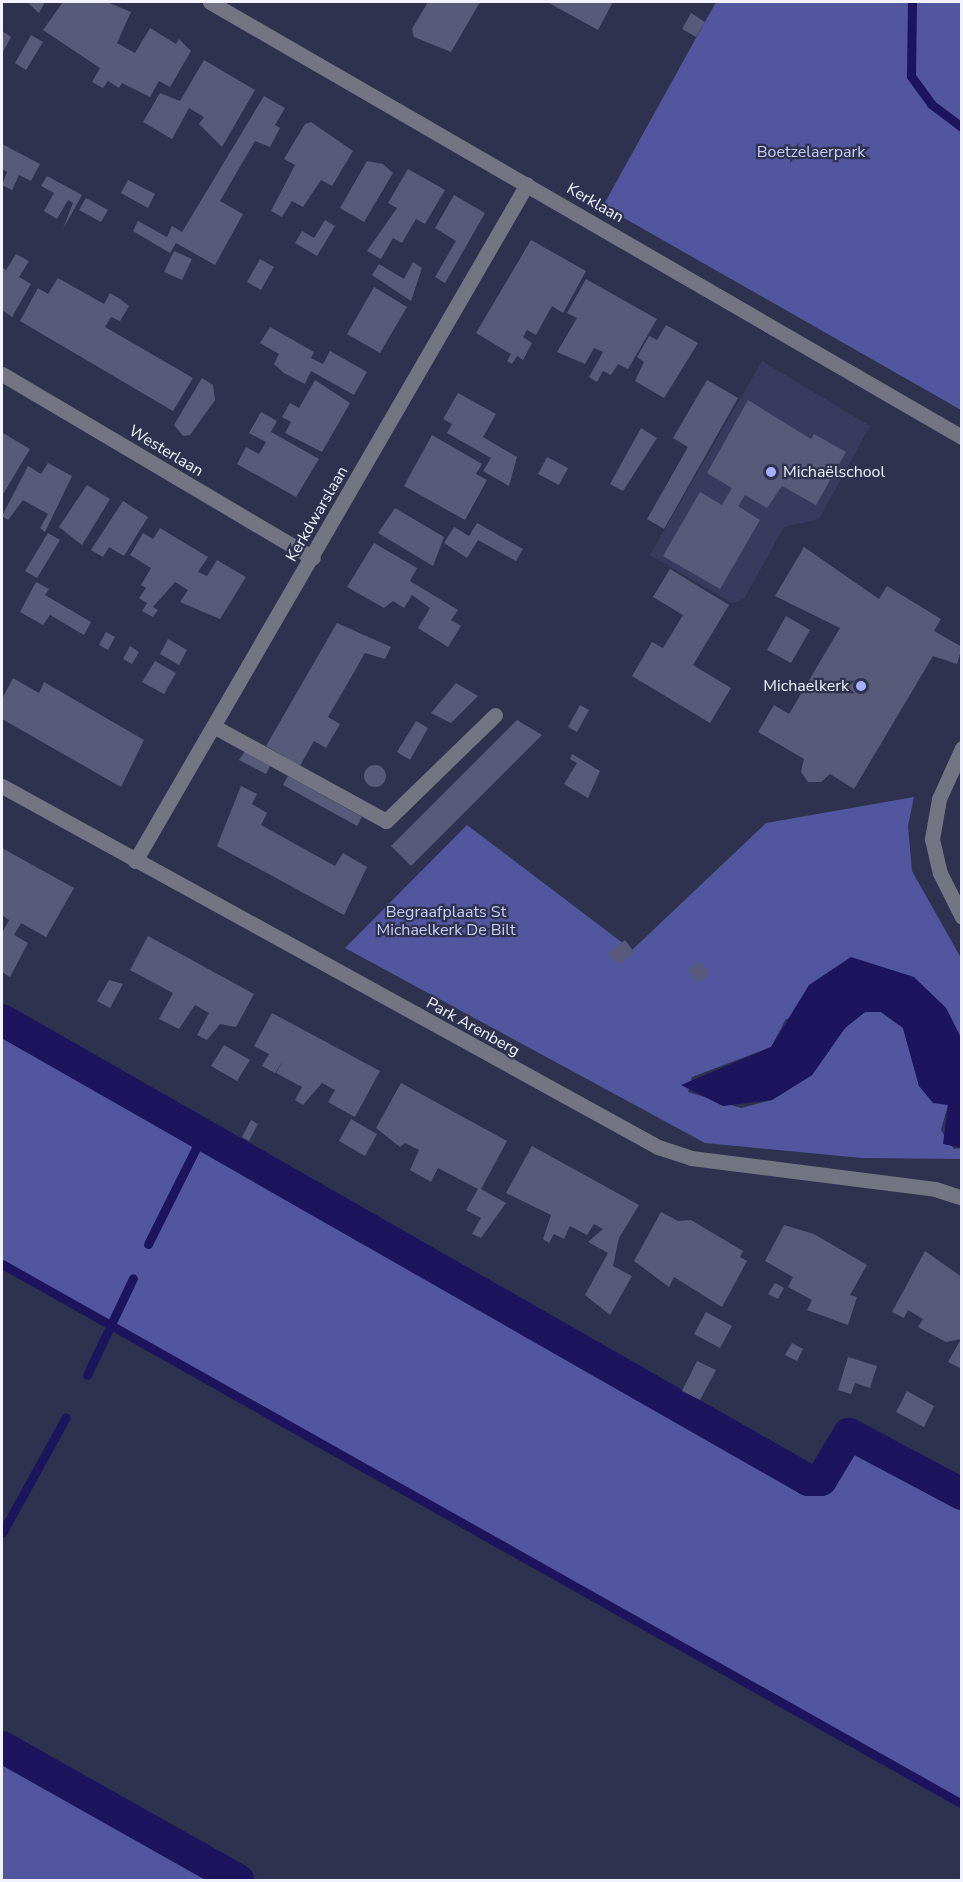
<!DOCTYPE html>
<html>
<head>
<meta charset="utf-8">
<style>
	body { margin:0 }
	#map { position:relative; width:963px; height:1882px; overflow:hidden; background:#2f324e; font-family:"Nunito Sans",sans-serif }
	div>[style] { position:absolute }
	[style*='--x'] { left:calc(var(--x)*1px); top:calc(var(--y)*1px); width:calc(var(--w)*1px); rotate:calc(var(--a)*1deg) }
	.built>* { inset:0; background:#383b5d }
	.green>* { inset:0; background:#51569f }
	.water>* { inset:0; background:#1c155d }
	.stream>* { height:9px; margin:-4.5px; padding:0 4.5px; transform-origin:4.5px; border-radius:4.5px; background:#1c155d }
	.canal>* { height:32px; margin:-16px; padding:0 16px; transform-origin:16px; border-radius:16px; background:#1c155d }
	.building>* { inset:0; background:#575b79 }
	.round { border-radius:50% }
	.minor>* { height:15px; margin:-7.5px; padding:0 7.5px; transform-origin:7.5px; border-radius:7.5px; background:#737583 }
	.dots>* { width:16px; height:16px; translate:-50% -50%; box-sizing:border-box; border:3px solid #2f324e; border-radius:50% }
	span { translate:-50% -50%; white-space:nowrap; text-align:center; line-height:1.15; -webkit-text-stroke:4.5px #2f324e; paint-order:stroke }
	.park-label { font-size:16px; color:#c9d0fb }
	.street-label { font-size:16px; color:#f2f3fe }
	.poi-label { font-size:16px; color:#f2f3fe }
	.left { translate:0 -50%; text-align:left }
	.right { translate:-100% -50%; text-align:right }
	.frame { position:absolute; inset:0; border:3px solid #f2f3fe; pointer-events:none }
</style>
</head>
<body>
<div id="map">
	<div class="built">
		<div style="clip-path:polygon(762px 361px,870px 426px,819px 519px,784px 527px,744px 599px,732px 603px,650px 555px)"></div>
	</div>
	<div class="green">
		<div style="clip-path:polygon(716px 2px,961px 2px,961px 410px,603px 206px)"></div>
		<div style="clip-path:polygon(914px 797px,908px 826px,912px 871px,961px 958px,961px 1038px,946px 1008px,932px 995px,786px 1019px,771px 1047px,692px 1077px,688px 1092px,741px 1108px,772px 1100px,812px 1075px,845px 1028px,865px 1012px,881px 1012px,903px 1028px,919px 1086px,948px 1105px,941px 1130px,954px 1149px,961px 1148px,961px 1159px,862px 1158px,705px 1143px,345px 948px,467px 825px,632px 950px,766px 823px)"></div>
		<div style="clip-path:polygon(2px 1014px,819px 1472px,853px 1444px,961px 1507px,961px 1809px,2px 1261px)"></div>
		<div style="clip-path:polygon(2px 1744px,242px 1880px,2px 1880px)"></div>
	</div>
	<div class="water">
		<div style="clip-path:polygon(851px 957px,914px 977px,946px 1008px,961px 1038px,961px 1148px,943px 1144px,948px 1105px,933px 1103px,919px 1086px,903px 1028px,881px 1012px,865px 1012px,845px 1028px,812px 1075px,772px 1100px,723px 1106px,681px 1085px,771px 1047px,809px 985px)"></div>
	</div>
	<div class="stream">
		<div style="--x:912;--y:2;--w:74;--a:90.8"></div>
		<div style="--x:911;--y:76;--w:34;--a:54"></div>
		<div style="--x:931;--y:104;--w:39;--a:37"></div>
		<div style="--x:148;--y:1244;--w:125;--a:-63.4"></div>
		<div style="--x:2;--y:1264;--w:1101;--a:29.36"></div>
		<div style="--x:87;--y:1375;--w:107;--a:-64.6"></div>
		<div style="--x:2;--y:1533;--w:132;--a:-61.1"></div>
	</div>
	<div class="canal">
		<div style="--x:2;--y:1020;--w:928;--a:29.71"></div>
		<div style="--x:808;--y:1480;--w:13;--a:0"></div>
		<div style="--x:821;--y:1480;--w:54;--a:-58.7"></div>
		<div style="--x:849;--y:1434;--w:128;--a:28"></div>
		<div style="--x:2;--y:1747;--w:271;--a:29.4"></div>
	</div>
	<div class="building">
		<div style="clip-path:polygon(27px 2px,45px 2px,39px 13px)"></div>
		<div style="clip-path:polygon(63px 2px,107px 2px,131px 12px,117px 43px,135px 53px,150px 28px,176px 44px,179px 39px,191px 51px,170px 87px,159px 81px,150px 97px,122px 83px,119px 88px,108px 81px,103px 88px,92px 82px,100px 68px,43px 30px)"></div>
		<div style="clip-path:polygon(428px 2px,480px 2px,451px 52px,414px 37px,412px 29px)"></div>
		<div style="clip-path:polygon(547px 2px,613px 2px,598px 30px)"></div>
		<div style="clip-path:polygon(691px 13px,705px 22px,696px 37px,682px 29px)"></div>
		<div style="clip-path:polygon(2px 31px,11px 37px,2px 54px)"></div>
		<div style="clip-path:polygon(31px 35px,43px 42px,26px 70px,15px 63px)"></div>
		<div style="clip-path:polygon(204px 60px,255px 90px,222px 147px,199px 124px,204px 117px,189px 108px,172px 139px,143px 122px,160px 93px,180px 101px)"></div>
		<div style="clip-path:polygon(264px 96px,285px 108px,275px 125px,280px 128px,270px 147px,255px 141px,220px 201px,243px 214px,215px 265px,176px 243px,170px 253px,133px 231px,138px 221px,167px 237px,172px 226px,182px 232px)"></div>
		<div style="clip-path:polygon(311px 122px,353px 151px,332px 186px,321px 180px,303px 207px,292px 201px,282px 217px,271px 211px,295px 165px,284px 159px,305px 124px)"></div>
		<div style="clip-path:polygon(2px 144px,40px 164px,31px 181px,19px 175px,12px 190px,2px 185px,7px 172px,2px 169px)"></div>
		<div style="clip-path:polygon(367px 161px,383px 164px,393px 173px,364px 222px,340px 208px)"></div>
		<div style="clip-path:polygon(408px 169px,445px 190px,425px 224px,416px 219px,402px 243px,393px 238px,381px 259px,367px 251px,397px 208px,388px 203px)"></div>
		<div style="clip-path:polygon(47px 176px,82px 195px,63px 229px,73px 203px,68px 200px,57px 219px,44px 211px,54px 193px,41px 186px)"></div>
		<div style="clip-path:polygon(128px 180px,155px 194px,148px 208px,121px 193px)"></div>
		<div style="clip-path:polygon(454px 195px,485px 213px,445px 283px,435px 277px,456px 241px,435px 228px)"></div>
		<div style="clip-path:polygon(86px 198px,108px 210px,101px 222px,79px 210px)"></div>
		<div style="clip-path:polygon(325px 220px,335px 226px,317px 256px,295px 243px,302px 231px,314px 238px)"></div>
		<div style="clip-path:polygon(531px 240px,586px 271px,563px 313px,552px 306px,536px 335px,527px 330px,523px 337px,532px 343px,523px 360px,517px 356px,512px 364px,507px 361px,511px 354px,476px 333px)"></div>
		<div style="clip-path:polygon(174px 251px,192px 259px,182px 280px,164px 272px)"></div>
		<div style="clip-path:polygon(16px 254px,29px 261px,19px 277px,31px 284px,12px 317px,2px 310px,2px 267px,6px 270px)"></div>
		<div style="clip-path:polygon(260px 259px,274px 267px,261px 290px,247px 282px)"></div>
		<div style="clip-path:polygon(413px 262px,422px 268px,411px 301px,372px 275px,379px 264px,404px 279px)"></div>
		<div style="clip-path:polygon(58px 278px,104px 304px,110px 293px,120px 299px,129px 306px,120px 321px,111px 317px,105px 327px,193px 378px,173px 411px,20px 321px,38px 288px,48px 294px)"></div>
		<div style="clip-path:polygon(586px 279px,657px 319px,628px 369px,618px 364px,611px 375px,603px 371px,597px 382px,589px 377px,603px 352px,594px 348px,585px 364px,557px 352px,577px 318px,567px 313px)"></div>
		<div style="clip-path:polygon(374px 287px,407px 307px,380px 353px,347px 334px)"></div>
		<div style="clip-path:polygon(666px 325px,698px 343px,664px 398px,635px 381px,644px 362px,637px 357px,649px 336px,657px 340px)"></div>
		<div style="clip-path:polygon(270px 327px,314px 352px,311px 358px,323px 364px,330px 351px,367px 372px,354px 395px,311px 371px,305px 384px,284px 373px,274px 364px,279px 354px,260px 343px)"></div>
		<div style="clip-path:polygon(202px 378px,213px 385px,215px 400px,190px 435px,183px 436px,174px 425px)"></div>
		<div style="clip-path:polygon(315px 380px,350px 403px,322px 452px,285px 433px,291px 422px,282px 417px,290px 403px,299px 408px)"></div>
		<div style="clip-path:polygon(707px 380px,738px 398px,664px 529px,647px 519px,688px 447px,673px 438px)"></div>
		<div style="clip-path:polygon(458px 393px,496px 414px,483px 437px,517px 457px,509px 486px,483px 471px,491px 458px,447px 433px,452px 424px,443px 419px)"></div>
		<div style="clip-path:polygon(748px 400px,811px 439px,814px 434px,846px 452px,816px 505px,782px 486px,767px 508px,745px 495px,738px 506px,760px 520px,720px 589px,663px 556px,700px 492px,722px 505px,732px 488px,707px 473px)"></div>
		<div style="clip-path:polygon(261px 412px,277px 421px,271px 432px,319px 459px,296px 497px,237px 464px,246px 447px,259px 454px,266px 442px,249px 433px)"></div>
		<div style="clip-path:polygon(641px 428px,657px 438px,623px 491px,610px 484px)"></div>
		<div style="clip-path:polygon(3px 433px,30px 449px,2px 496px,2px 436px)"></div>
		<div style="clip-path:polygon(432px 435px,482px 464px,476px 474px,487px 480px,465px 520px,404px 486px)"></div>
		<div style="clip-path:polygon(547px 457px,568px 468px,559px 485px,538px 474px)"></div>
		<div style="clip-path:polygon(48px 463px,72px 476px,45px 532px,40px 528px,48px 514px,23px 500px,8px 520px,2px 516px,28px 466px,41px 474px)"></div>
		<div style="clip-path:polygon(87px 485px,110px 499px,82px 545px,59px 527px)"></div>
		<div style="clip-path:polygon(123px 501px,148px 517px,124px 556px,109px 547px,103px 557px,91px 550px)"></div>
		<div style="clip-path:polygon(395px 508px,444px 537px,433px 566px,378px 533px)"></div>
		<div style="clip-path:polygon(477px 523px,523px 549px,516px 561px,478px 540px,467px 558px,444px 543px,454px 527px,469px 536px)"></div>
		<div style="clip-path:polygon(160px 528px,208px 557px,198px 572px,207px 576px,217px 560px,246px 577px,220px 619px,180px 602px,188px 590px,175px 582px,153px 607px,158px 610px,153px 617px,142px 611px,147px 603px,139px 598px,146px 588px,141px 585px,151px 568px,130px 555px,143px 533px,153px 539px)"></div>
		<div style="clip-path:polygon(48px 533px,60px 540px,37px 578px,25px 571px)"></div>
		<div style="clip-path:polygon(374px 543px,417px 568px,410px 581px,458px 610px,451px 620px,461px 626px,448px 647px,418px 628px,430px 608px,412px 595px,404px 608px,393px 601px,384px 608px,347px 587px)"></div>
		<div style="clip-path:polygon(804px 547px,879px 599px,887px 586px,941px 619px,934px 631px,962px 647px,957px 664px,933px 656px,854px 789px,830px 774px,821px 782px,808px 782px,801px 772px,804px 759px,758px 732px,774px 705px,789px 714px,840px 628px,775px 596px)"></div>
		<div style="clip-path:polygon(670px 569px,729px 605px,693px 665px,731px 688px,710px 723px,632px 676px,652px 642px,663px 648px,683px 615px,653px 597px)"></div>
		<div style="clip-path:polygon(36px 582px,49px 589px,45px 595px,91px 622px,84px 635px,50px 615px,43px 625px,20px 612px)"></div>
		<div style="clip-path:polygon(786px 616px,810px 630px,791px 663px,767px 650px)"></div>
		<div style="clip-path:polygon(337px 623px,391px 647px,385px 659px,365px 653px,328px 717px,340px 724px,326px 748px,314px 741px,300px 766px,266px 746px)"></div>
		<div style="clip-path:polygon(106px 632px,115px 637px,108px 650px,99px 645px)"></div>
		<div style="clip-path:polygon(168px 639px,187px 650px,179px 665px,160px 654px)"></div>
		<div style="clip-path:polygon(130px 646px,139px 652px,132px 664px,123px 659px)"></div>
		<div style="clip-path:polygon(155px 661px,176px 673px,164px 694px,142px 682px)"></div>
		<div style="clip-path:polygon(13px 678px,39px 693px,44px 682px,144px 740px,121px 787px,2px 719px,2px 699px)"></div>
		<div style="clip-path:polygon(456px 683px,478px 696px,451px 723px,431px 713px)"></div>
		<div style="clip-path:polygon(580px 705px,589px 710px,577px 732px,568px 727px)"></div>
		<div style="clip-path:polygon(517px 720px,542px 735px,411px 866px,391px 846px)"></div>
		<div style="clip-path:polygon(416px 721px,428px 728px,410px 760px,397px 752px)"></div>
		<div style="clip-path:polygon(245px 751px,270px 766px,266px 774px,239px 760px)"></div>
		<div style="clip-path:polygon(572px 754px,600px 771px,588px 798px,564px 784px,577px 763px,570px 759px)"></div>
		<div class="round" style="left:364px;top:765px;width:22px;height:22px"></div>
		<div style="clip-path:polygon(288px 776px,362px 817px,357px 826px,283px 785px)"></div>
		<div style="clip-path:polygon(241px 786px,257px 794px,252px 804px,267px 813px,261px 825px,335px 866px,343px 853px,367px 867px,344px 915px,217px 846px)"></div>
		<div style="clip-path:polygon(2px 848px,74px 888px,46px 937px,21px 923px,14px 935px,28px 943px,10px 977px,2px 972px,2px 933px,9px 920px,2px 915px)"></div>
		<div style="clip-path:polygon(148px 936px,254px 994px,236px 1027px,220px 1024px,207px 1040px,197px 1035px,209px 1013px,195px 1005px,179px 1029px,159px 1019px,173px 993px,130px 970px)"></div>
		<div style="clip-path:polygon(625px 940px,634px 952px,618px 965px,608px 953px)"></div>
		<div style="clip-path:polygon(699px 961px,710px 973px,698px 983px,688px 971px)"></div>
		<div style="clip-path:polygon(109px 980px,123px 984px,110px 1008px,97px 1001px)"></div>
		<div style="clip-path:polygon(272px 1013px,380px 1071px,355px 1117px,328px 1102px,335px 1090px,322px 1083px,303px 1105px,295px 1100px,302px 1087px,276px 1073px,283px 1061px,275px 1073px,262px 1066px,269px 1054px,254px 1046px)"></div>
		<div style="clip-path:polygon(224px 1045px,250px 1060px,237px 1081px,211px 1066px)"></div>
		<div style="clip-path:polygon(401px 1083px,507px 1141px,481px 1189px,506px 1203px,481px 1238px,472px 1234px,481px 1218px,466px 1210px,478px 1189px,438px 1168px,431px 1182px,410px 1170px,419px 1150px,405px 1143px,400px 1147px,376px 1128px)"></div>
		<div style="clip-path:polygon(351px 1119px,377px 1134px,365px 1156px,339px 1141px)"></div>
		<div style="clip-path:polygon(251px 1120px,258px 1124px,249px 1141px,242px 1137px)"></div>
		<div style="clip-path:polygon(532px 1146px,639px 1205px,619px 1238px,613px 1266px,632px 1276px,610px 1315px,585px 1295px,608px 1253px,588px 1242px,603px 1229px,594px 1224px,587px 1235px,570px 1226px,564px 1239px,554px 1234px,549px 1243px,543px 1239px,551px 1215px,506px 1193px)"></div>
		<div style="clip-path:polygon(661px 1212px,678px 1221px,691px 1220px,743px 1251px,740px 1257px,747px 1261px,722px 1307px,674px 1277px,669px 1287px,634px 1261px)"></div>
		<div style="clip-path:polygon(784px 1225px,814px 1234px,867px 1265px,850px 1295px,857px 1297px,848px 1325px,807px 1310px,812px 1300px,788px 1287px,793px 1277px,765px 1261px)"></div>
		<div style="clip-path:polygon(925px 1251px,962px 1277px,962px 1369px,948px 1362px,961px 1339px,946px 1342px,918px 1327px,923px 1319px,908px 1310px,904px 1318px,892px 1312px)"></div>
		<div style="clip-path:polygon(775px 1283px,784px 1288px,778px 1299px,768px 1294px)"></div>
		<div style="clip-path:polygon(706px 1312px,732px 1326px,720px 1348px,694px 1334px)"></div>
		<div style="clip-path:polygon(792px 1343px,803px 1349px,797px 1361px,785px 1355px)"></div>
		<div style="clip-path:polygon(848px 1357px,877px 1366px,870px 1388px,855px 1383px,851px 1394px,838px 1390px)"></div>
		<div style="clip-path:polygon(697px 1361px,716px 1370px,700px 1400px,682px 1391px)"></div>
		<div style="clip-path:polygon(907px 1391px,934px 1406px,924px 1427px,896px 1412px)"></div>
	</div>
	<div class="minor">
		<div style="--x:210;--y:2;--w:869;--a:30.05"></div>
		<div style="--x:2;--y:374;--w:361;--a:30.6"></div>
		<div style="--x:215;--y:727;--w:195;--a:28.8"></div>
		<div style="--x:386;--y:821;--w:152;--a:-44.2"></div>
		<div style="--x:962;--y:748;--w:56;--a:114.3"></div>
		<div style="--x:939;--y:799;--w:41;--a:99.9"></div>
		<div style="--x:932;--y:839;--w:35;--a:77"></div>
		<div style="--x:940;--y:873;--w:49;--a:63.4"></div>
		<div style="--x:2;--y:786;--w:749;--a:28.82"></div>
		<div style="--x:658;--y:1147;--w:35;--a:18"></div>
		<div style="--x:691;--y:1158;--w:246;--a:7.2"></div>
		<div style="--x:935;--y:1189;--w:28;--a:18"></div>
		<div style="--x:135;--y:861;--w:782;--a:-59.93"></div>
	</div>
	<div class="dots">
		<div style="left:771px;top:472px;background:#a8b0fc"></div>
		<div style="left:861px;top:686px;background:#a8b0fc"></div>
	</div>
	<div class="park-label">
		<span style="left:811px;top:152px">Boetzelaerpark</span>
		<span style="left:446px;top:921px">Begraafplaats St<br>Michaelkerk De Bilt</span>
	</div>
	<div class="street-label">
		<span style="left:595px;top:203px;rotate:30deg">Kerklaan</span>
		<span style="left:166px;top:451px;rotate:31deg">Westerlaan</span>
		<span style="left:317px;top:514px;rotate:-60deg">Kerkdwarslaan</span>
		<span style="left:473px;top:1027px;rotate:29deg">Park Arenberg</span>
	</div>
	<div class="poi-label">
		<span class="left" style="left:783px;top:472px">Michaëlschool</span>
		<span class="right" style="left:849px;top:686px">Michaelkerk</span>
	</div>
	<div class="frame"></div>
</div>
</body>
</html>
